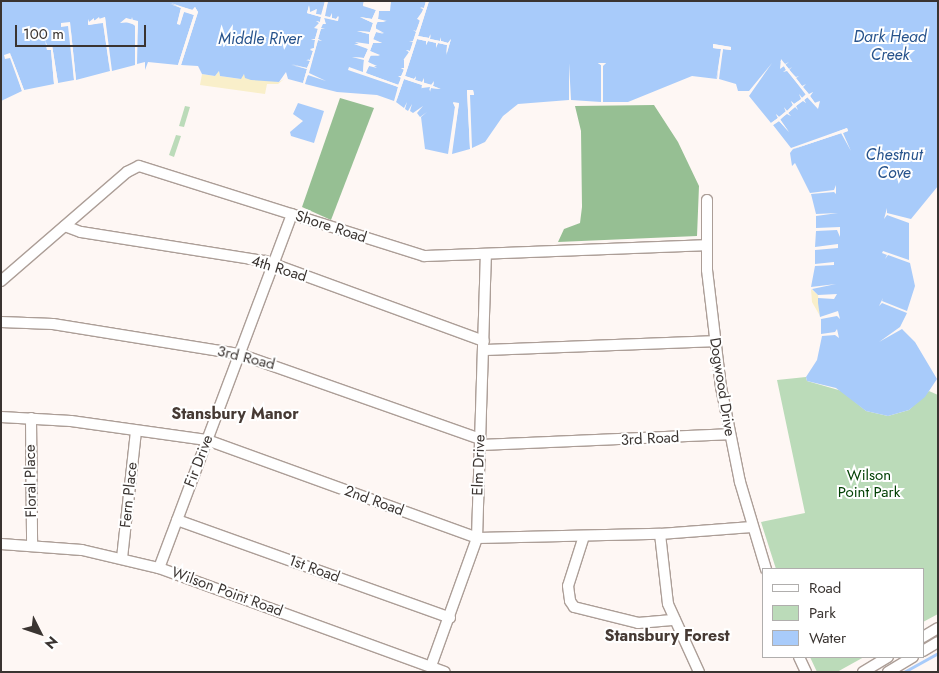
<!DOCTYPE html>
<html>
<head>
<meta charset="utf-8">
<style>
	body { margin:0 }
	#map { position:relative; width:939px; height:673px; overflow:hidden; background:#fef7f4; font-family:Jost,sans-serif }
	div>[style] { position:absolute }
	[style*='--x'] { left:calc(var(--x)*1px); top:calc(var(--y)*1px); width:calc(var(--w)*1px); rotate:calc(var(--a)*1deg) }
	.green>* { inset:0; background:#bbdbb9 }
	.forest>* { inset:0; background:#96bf93 }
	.sand>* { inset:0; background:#f9efca }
	.water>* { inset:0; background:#a8cbfa }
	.pier>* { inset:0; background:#fef7f4 }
	.stream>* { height:2.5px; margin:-1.25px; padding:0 1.25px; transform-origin:1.25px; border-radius:1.25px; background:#a8cbfa }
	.roads { filter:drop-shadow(1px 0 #ac9e97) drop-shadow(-1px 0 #ac9e97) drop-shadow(0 1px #ac9e97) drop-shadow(0 -1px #ac9e97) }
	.minor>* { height:10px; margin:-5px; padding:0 5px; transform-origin:5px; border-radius:5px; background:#fff }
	span { translate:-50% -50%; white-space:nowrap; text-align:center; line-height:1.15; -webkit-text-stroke:4px #fff; paint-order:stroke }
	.street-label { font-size:15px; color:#3a3431 }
	.park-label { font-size:15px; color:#034105 }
	.water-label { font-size:16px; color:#27538c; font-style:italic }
	.neighbourhood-label { font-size:16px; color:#463a34; font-weight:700 }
	.frame { position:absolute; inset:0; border:2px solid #3a3431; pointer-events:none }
	.legend { position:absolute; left:762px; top:568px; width:162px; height:90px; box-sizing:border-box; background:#fff; border:1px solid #b0aead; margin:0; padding:6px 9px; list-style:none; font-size:15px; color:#3a3431 }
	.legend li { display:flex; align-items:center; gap:10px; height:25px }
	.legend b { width:25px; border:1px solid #b0aead }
	.north { position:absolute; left:15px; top:608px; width:50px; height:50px; -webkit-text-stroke:4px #fff; paint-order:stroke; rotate:131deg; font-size:14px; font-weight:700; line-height:20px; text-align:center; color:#3a3431 }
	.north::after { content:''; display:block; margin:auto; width:18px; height:22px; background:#3a3431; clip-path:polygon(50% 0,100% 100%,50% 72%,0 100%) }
	.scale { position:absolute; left:15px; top:25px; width:131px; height:22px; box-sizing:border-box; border:2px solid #3a3431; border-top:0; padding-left:6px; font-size:15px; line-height:18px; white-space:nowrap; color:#3a3431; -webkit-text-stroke:4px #fff; paint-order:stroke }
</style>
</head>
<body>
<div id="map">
	<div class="green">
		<div style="clip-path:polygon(185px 106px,190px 107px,184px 127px,179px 126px)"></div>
		<div style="clip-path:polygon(176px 135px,181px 136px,174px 157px,169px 155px)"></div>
		<div style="clip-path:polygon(806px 377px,807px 381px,842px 391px,866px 411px,888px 416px,909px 410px,929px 391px,938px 395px,938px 614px,923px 622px,923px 569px,776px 569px,761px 522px,805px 513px,777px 380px)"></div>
		<div style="clip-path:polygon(810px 657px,864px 657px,837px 672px,817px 672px)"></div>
	</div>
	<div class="forest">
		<div style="clip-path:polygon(340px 98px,374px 108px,331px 220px,302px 207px)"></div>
		<div style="clip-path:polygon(654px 105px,678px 142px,699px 186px,697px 236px,558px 242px,564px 229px,580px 223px,582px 207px,581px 131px,575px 106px)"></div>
	</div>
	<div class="sand">
		<div style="clip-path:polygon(219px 71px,220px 76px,240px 79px,244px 74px,279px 82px,284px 79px,278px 84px,267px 84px,265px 94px,200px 85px,202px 74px,215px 76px)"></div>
		<div style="clip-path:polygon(811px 289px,818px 295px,820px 316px,812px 302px)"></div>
	</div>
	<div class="water">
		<div style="clip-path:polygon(1px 1px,325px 1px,322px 15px,316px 14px,317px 9px,310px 12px,309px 6px,307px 13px,321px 17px,320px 22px,316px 21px,320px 23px,318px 28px,314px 27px,318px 28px,315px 39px,311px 39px,315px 40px,314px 48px,310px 50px,313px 51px,310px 60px,307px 59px,310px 61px,307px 68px,291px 65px,307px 69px,303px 83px,288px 79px,286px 72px,279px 82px,251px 80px,245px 78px,244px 74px,241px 79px,220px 76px,219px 71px,215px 76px,202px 74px,198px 66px,181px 65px,198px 12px,195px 7px,193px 10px,170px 4px,181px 8px,177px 24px,180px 24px,184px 11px,194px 15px,178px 65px,148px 62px,145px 70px,145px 62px,137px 64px,138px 21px,126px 18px,126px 22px,135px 25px,135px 65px,112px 71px,105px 17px,89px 22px,88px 19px,89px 25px,103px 22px,110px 71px,76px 80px,70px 22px,74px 80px,58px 83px,52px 45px,47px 46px,46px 42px,47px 50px,51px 50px,54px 84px,24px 90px,10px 53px,22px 91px,1px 101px)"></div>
		<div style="clip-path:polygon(328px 1px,364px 1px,363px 6px,376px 10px,372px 19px,360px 17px,373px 23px,370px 32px,357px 31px,369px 34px,369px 44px,355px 42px,368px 49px,364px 58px,352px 57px,364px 59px,363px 73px,350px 68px,398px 87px,394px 101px,377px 95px,337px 92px,305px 84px,318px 40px,322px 41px,318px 39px,322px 24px,325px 24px,324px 17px,338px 21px,338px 16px,336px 19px,332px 18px,332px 15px,330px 18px,324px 16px)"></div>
		<div style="clip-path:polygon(391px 1px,426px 1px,424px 8px,420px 8px,424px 9px,417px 19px,420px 20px,410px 51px,406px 50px,409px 52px,404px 59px,404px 68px,401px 68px,404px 69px,401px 77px,398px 76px,401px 77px,399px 85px,365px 73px,369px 66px,377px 66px,368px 62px,369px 56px,380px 55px,370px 51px,373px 43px,382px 43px,373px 40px,376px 32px,384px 33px,375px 28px,378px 21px,387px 21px,378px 19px,379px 10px,389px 9px)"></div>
		<div style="clip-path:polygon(429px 1px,938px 1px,938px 186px,911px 219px,887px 213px,887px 208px,884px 219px,887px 215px,909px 223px,909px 260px,883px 251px,882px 253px,887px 255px,885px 259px,888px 255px,910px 263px,915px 286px,907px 311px,882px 301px,883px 298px,879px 306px,882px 303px,907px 313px,900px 327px,879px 342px,902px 329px,915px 342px,937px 379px,925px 397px,909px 410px,888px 416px,866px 411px,836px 388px,807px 381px,806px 377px,817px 360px,822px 336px,835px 335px,839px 338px,837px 329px,835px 332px,821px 334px,821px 319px,837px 316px,840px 319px,838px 311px,820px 317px,818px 303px,818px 298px,834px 299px,837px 294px,818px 295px,812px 289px,836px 284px,811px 287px,815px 266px,834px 265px,834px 262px,815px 264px,815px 250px,838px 248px,838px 244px,815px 247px,816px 231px,837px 230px,840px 237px,840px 227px,816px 228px,816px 216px,838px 213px,816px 214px,811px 194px,834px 192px,836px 194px,836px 185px,834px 190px,810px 193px,795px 163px,792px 166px,790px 153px,793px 149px,842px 133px,852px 151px,842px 133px,848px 131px,847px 128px,791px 148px,773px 125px,779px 121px,789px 132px,780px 120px,787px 113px,791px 116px,788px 113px,803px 100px,806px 103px,804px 100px,808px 97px,819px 107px,816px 103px,819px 101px,815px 103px,810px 96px,813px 92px,809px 95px,785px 64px,788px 61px,785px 64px,780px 61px,783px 65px,780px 68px,784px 66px,786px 70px,783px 72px,787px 70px,806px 95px,802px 98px,799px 94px,802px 99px,794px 104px,791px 101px,793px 105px,787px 111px,784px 108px,786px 111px,779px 117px,776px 114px,778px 118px,771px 123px,749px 96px,772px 63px,749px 91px,738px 91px,736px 84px,719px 79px,723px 49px,731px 50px,731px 47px,713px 44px,713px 48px,721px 49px,717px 79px,692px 76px,628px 102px,603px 102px,603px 65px,606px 63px,598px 63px,601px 65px,601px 102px,571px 100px,569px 63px,569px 100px,518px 104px,503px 116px,485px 142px,472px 148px,470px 95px,474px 95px,473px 90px,467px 91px,470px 149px,452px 154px,459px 103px,453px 103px,455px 107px,448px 154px,425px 149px,421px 117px,427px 112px,420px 117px,417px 113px,423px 106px,413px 113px,410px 111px,412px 104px,408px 111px,405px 109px,407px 102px,404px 108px,396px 102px,404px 79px,422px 85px,422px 88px,430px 87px,429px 91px,431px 88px,440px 89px,433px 86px,434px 82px,432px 85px,415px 80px,416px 77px,414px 79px,405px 76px,417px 39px,426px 41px,426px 45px,428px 41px,437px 43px,436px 47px,438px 43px,447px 45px,447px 53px,451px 39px,448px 43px,441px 41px,441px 38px,440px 41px,430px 39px,430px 35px,429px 38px,418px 36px)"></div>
		<div style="clip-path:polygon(298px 103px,324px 111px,314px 143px,291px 136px,290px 132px,303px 121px,293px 114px)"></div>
	</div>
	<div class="pier">
		<div style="clip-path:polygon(325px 1px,328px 1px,325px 16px,330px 17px,332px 13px,332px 18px,336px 19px,339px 16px,338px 21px,324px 18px,326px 24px,323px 24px,321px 28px,325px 29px,321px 29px,318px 39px,322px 41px,318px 40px,309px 73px,326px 81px,308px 75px,303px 83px,307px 69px,291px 64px,307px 68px,310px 61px,306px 60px,310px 60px,313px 51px,310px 49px,314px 48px,315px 40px,311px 39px,315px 39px,318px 29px,314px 28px,319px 23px,316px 21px,320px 22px,321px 17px,307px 13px,309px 5px,310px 12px,314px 13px,316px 9px,316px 14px,321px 15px)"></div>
		<div style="clip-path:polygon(364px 1px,370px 4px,374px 1px,378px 6px,383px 1px,383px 7px,386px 8px,391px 1px,390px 11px,379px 11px,378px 19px,386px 22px,376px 22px,376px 30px,384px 34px,376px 32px,373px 39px,382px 43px,373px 43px,370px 51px,380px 56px,371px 55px,368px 62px,377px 68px,369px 66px,366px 73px,398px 85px,401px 78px,398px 76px,401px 76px,404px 70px,401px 68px,404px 68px,406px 61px,403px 59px,407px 60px,409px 52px,406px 50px,410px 51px,413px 42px,409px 41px,413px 41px,416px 32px,413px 30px,416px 31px,420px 21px,417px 18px,420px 19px,423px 9px,420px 7px,424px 8px,426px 1px,429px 1px,418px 36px,429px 38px,431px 34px,430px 39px,440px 41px,441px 37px,441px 41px,448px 43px,451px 39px,446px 55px,447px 45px,438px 43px,436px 48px,436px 43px,428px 41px,426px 45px,426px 41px,417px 39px,405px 76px,414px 79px,416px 76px,415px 80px,422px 82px,424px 78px,424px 83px,431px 85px,434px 81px,433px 86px,441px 89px,431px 88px,430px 92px,430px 87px,423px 85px,421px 89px,422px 85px,404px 79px,396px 102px,398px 87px,348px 70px,349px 67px,363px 72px,364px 60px,352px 57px,364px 58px,368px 49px,354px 44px,369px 44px,369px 34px,357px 31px,370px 32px,373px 23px,360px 17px,372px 19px,376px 10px,363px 5px)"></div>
		<div style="clip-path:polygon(171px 3px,192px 10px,195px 7px,198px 12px,181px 65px,178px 65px,194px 15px,184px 12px,180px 25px,177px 24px,181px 8px)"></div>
		<div style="clip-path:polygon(99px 17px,100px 20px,105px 17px,110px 71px,103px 23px,88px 25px,88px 19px,89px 22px,94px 18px,94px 21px)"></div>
		<div style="clip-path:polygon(132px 17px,133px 21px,138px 21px,135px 65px,135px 26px,131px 22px,120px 23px,126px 18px,131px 21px)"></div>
		<div style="clip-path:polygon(70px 22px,76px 80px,74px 80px,68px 26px,61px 27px,61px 23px)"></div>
		<div style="clip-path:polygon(45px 40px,47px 46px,52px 45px,58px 83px,54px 84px,51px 50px,47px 50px)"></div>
		<div style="clip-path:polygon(713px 44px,731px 47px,731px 50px,723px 49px,716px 81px,721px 49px,713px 48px)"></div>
		<div style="clip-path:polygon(10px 53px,24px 90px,22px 91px,10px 58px,5px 59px,4px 55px)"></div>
		<div style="clip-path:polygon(781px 59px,785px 64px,789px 62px,785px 65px,789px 69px,792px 67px,789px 70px,796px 77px,799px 76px,796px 78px,802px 86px,806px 84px,803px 87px,809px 94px,813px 92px,810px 96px,815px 103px,820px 101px,818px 109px,807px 97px,804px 100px,806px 103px,803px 101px,796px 106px,798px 110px,795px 107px,788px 113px,791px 116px,787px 114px,780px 119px,789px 132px,779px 121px,773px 125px,771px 123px,778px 118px,776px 114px,779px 117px,786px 112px,784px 107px,787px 111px,793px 105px,791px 101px,794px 104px,801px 99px,799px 94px,802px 98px,806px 94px,787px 71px,783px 72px,786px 70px,784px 66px,780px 69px)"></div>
		<div style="clip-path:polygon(598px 63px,606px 63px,603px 66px,603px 102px,601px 65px)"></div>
		<div style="clip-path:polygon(467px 90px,473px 90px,474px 95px,470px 95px,470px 149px)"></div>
		<div style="clip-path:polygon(453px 102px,459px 103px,451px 154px,455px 107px)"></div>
		<div style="clip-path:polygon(847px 128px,848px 131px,843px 133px,851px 151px,841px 133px,791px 150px)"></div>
	</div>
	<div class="stream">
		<div style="--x:904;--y:672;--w:39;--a:-29"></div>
	</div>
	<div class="roads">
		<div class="minor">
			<div style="--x:707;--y:200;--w:70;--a:90"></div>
			<div style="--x:707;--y:270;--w:118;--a:83.2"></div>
			<div style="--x:721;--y:387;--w:97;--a:78.7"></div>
			<div style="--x:740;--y:482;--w:91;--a:73.4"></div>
			<div style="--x:65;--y:226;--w:17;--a:21"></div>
			<div style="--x:81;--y:232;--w:186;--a:9"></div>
			<div style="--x:265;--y:261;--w:233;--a:20.1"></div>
			<div style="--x:1;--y:281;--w:167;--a:-40.9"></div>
			<div style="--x:127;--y:172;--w:13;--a:-27"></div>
			<div style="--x:139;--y:166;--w:299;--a:17.5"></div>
			<div style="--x:424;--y:256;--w:282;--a:-2.2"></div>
			<div style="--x:1;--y:322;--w:52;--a:2.2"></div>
			<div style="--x:53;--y:324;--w:188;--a:9.2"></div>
			<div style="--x:239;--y:354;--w:256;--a:19.4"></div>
			<div style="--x:484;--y:350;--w:230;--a:-2.2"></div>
			<div style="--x:1;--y:417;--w:70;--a:3.3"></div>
			<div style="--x:71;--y:421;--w:137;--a:8"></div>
			<div style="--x:207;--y:440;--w:287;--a:19.9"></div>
			<div style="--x:477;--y:538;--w:183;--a:-1.3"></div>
			<div style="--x:660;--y:534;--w:92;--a:-4.4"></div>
			<div style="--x:31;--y:418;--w:127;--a:89.5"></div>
			<div style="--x:480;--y:445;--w:249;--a:-2.5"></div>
			<div style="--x:177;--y:520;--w:290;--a:19.7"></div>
			<div style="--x:660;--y:534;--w:70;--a:83.5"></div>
			<div style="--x:668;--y:604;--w:75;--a:65.5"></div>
			<div style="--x:584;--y:536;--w:52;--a:107.7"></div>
			<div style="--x:568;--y:586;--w:15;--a:82"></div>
			<div style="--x:570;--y:601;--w:7;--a:56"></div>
			<div style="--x:574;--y:607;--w:66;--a:14"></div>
			<div style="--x:638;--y:623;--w:37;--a:-5"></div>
			<div style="--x:1;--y:544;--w:81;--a:4.2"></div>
			<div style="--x:82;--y:550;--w:79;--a:13.2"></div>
			<div style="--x:159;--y:568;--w:304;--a:20"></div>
			<div style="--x:122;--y:558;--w:128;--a:-83.7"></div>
			<div style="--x:159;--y:568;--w:378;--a:-69.4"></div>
			<div style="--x:923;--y:637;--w:17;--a:-31"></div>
			<div style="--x:923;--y:651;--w:17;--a:-31"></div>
			<div style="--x:799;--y:657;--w:17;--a:65"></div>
			<div style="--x:431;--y:666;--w:136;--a:-70.2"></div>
			<div style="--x:477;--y:538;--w:283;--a:-88.2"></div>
			<div style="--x:863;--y:672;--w:29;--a:-31"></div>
			<div style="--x:888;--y:672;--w:29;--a:-31"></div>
		</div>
	</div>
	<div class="street-label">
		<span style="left:331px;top:227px;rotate:18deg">Shore Road</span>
		<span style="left:279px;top:269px;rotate:17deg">4th Road</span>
		<span style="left:246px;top:358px;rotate:14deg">3rd Road</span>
		<span style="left:722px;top:387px;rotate:81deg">Dogwood Drive</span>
		<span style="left:650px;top:439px;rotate:-3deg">3rd Road</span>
		<span style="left:199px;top:461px;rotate:-69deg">Fir Drive</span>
		<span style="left:479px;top:465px;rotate:-88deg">Elm Drive</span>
		<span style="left:31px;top:481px;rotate:-91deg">Floral Place</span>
		<span style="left:129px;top:495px;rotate:-84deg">Fern Place</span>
		<span style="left:374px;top:501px;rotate:20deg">2nd Road</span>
		<span style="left:314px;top:569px;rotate:20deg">1st Road</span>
		<span style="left:227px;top:592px;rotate:20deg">Wilson Point Road</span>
	</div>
	<div class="park-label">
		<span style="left:869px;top:484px">Wilson<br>Point Park</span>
	</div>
	<div class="water-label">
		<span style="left:890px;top:46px">Dark Head<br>Creek</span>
		<span style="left:260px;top:39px">Middle River</span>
		<span style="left:894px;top:164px">Chestnut<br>Cove</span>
	</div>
	<div class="neighbourhood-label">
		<span style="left:235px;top:414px">Stansbury Manor</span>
		<span style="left:667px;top:636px">Stansbury Forest</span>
	</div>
	<div class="frame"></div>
	<ul class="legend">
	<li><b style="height:6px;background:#fff"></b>Road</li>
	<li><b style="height:14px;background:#bbdbb9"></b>Park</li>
	<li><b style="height:14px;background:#a8cbfa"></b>Water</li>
	</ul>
	<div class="north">N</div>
	<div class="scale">100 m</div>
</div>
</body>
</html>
